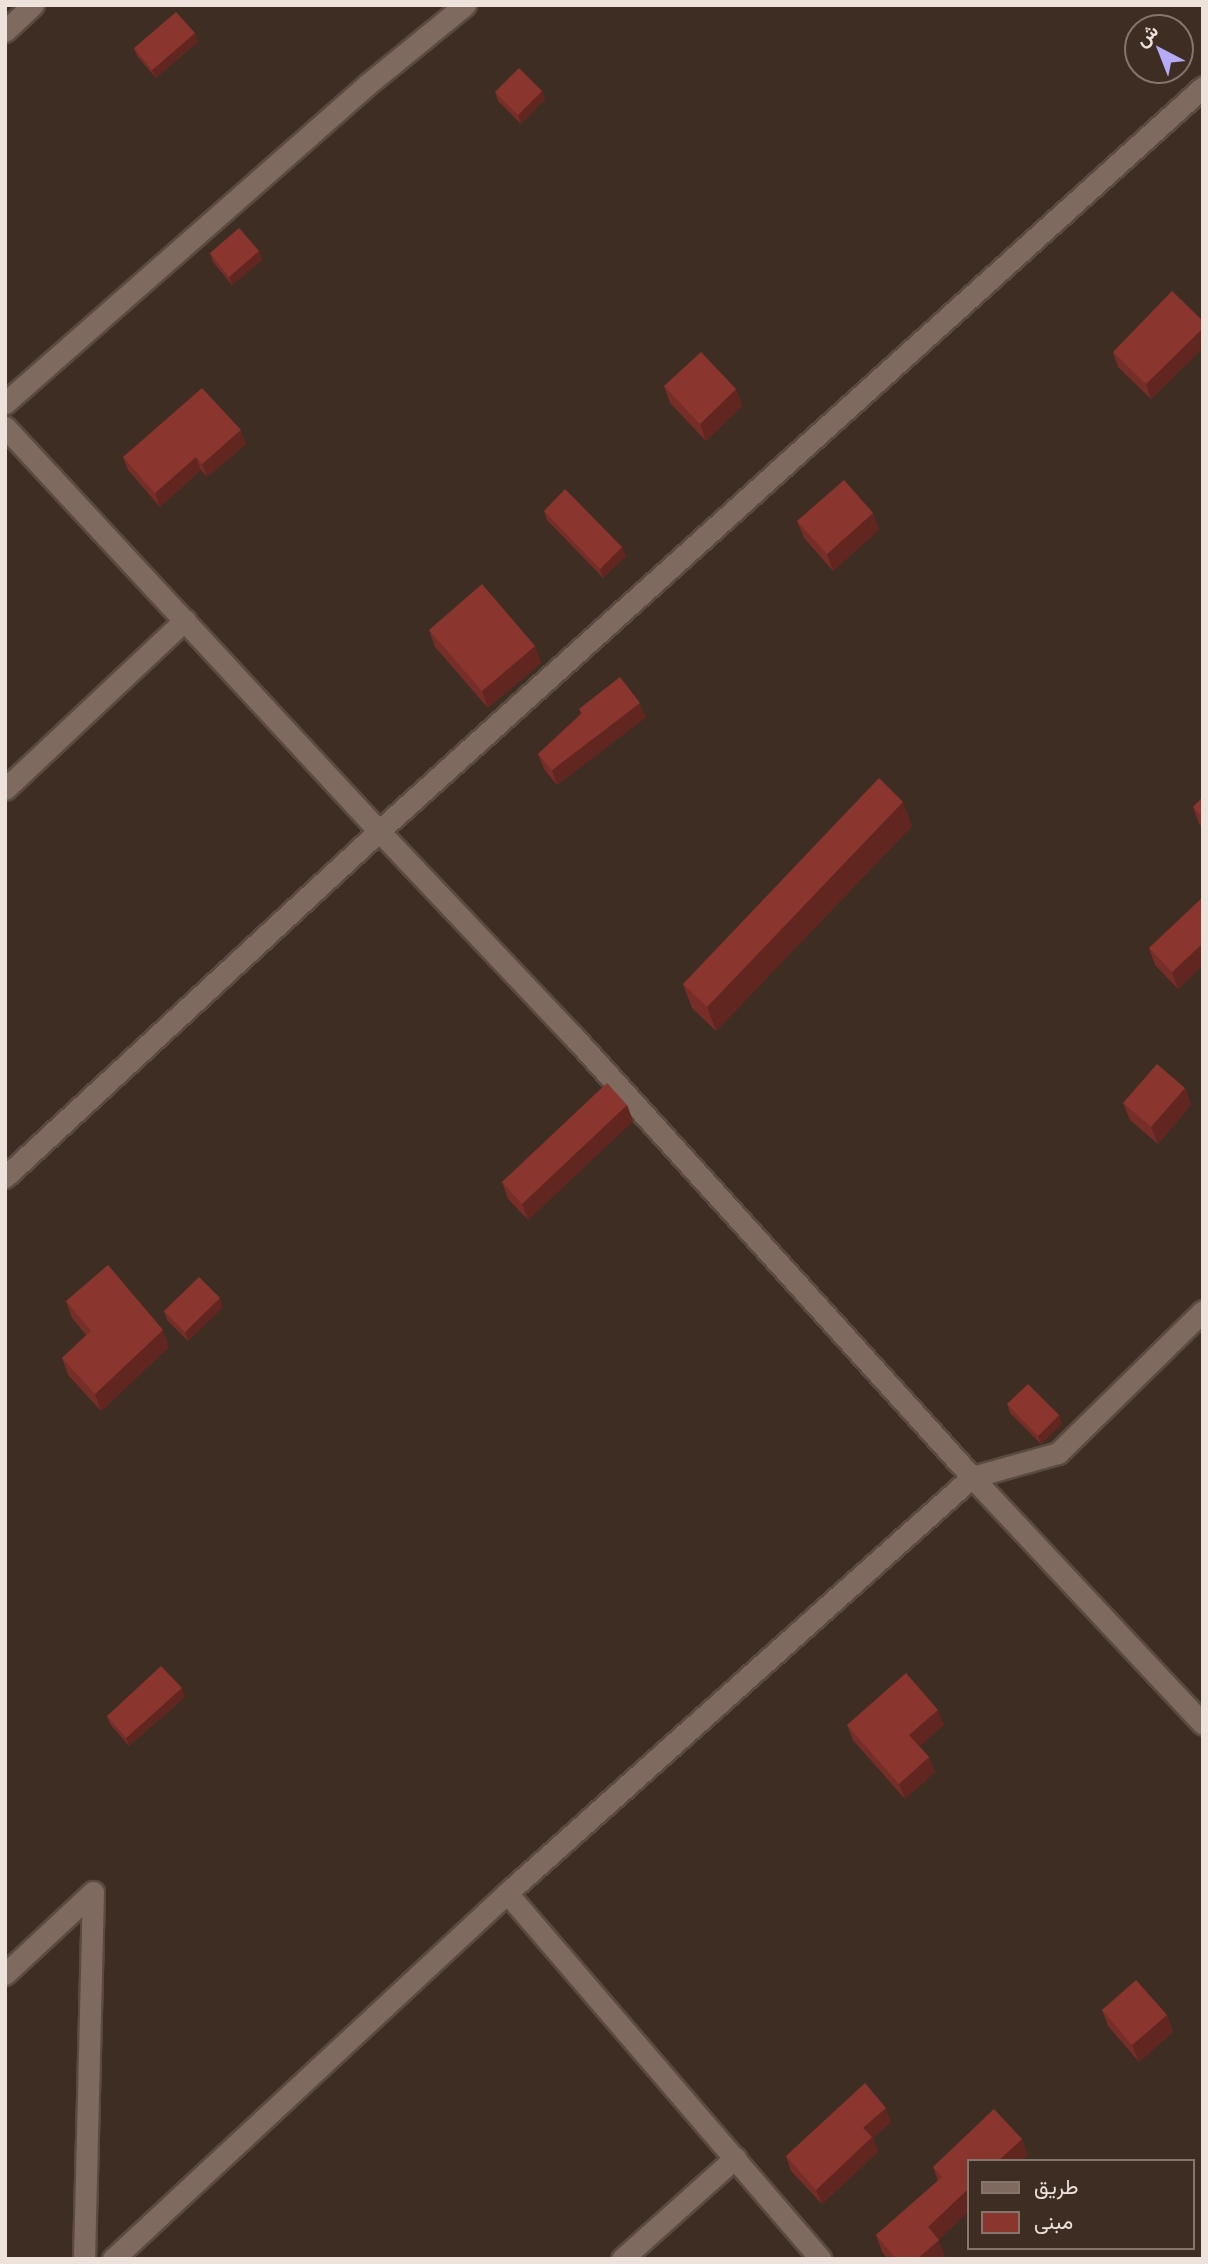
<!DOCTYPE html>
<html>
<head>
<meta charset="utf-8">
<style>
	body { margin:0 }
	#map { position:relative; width:1208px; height:2264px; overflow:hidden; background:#3e2d22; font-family:"Titillium Web",Vazirmatn,sans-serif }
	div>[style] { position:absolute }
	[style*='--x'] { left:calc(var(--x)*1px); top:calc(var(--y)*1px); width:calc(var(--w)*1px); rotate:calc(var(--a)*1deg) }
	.roads { filter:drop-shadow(2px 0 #594b41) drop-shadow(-2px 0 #594b41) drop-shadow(0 2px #594b41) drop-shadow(0 -2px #594b41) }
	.minor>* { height:21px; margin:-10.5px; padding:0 10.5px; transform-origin:10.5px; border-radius:10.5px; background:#7e6a5e }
	.wall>* { inset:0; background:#772e28 }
	.shaded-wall>* { inset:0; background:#612620 }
	.building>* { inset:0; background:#8a362e }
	span { translate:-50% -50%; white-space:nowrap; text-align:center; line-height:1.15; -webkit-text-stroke:5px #3e2d22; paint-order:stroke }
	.frame { position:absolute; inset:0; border:7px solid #eee3dc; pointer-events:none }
	.legend { position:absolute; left:967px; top:2159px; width:228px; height:91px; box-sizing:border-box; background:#3e2d22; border:2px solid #84766c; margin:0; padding:9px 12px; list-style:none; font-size:21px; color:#eee3dc }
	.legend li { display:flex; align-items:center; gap:14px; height:35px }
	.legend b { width:35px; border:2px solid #84766c }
	.north { position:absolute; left:1124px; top:14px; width:70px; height:70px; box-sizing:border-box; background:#3e2d22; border:2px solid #84766c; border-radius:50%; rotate:318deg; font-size:19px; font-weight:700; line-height:28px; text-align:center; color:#eee3dc }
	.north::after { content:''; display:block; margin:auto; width:24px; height:32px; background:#b4acf9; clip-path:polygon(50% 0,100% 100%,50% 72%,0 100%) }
</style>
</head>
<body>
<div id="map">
	<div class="roads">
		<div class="minor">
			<div style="--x:5;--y:31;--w:38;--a:-43"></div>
			<div style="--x:5;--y:403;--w:483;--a:-41.3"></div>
			<div style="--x:368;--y:84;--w:125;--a:-39.2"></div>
			<div style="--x:5;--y:427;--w:551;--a:47.21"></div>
			<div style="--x:379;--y:831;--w:284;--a:46.6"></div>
			<div style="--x:574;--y:1037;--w:593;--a:47.87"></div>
			<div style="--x:972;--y:1477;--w:338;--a:46.9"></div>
			<div style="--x:5;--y:789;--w:247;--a:-43.2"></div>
			<div style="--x:5;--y:1177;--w:510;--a:-42.77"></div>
			<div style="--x:379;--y:831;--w:1110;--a:-42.08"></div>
			<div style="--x:507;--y:1893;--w:482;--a:49.4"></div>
			<div style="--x:5;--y:1974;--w:120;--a:-43"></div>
			<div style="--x:84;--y:2259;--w:367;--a:-88.6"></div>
			<div style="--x:113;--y:2259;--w:538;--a:-42.89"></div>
			<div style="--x:507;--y:1893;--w:624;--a:-41.82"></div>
			<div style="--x:972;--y:1477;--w:89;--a:-15.6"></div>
			<div style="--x:1058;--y:1453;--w:203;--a:-44.4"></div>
			<div style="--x:622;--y:2259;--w:152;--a:-41.8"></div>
		</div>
	</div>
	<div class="wall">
		<div style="clip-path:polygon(195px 33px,198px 42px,156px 78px,137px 56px,134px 48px)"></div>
		<div style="clip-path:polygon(542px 91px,545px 99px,521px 124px,498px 101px,495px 92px)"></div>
		<div style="clip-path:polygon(259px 251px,262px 260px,232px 285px,213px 262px,210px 253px)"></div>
		<div style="clip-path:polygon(1203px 321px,1203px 348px,1151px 399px,1118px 367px,1113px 352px)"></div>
		<div style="clip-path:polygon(664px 386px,736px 389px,742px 406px,706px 441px,670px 403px)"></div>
		<div style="clip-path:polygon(246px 444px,207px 477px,201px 470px,160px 507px,128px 470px,123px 457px)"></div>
		<div style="clip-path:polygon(544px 511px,622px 547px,626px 556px,603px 578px,547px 520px)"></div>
		<div style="clip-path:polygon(873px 513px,879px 530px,833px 571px,804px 538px,797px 521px)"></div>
		<div style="clip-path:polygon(429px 630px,535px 646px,541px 663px,488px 708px,435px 647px)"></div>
		<div style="clip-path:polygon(579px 709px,646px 717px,557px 785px,544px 769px,538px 754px,581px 714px)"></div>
		<div style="clip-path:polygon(1203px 797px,1203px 827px,1199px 824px,1193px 807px)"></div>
		<div style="clip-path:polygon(912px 826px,716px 1031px,692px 1008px,683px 984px)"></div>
		<div style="clip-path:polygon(1203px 897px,1203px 965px,1178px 989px,1155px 965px,1149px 948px)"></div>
		<div style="clip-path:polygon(1185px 1088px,1191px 1105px,1158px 1144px,1130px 1120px,1123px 1103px)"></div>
		<div style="clip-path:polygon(627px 1105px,633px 1121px,528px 1220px,508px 1199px,502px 1182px)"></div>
		<div style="clip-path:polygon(66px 1301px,169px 1347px,101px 1411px,68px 1375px,62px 1358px,86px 1335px,72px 1318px)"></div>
		<div style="clip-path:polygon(223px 1307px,188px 1341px,167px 1320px,164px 1311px)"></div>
		<div style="clip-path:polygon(1007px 1404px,1059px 1415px,1062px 1424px,1041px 1444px,1010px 1413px)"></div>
		<div style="clip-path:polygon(185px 1697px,129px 1746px,110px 1724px,107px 1716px)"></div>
		<div style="clip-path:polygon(847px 1725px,944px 1725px,919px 1746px,929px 1757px,935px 1772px,905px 1799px,853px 1740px)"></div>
		<div style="clip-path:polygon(1102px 2010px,1167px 2015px,1173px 2032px,1139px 2062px,1108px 2026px)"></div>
		<div style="clip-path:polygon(891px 2122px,873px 2138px,878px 2152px,822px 2204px,791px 2171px,786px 2156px)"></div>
		<div style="clip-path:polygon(1022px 2139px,1028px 2155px,968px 2161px,968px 2212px,938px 2240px,945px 2257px,943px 2259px,888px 2259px,882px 2252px,876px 2235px,938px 2181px,933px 2167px)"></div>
	</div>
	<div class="shaded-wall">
		<div style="clip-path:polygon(195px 33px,198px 42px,156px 78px,152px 70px)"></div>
		<div style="clip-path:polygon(542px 91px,545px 99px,521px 124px,518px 115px)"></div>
		<div style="clip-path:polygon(259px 251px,262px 260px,232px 285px,229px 277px)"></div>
		<div style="clip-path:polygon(1203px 328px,1203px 348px,1151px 399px,1146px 384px)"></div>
		<div style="clip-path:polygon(736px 389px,742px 406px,706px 441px,700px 424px)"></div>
		<div style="clip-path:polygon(241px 430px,246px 444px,207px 477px,202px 464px)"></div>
		<div style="clip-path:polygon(196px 457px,201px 470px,160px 507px,155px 493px)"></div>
		<div style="clip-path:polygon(873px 513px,879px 530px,833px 571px,827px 554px)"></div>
		<div style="clip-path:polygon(622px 547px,626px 556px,603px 578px,600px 569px)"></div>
		<div style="clip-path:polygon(535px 646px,541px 663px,488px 708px,482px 691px)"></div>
		<div style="clip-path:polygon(640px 703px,646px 717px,557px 785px,552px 770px)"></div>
		<div style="clip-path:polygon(903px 802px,912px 826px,716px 1031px,707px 1007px)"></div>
		<div style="clip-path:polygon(1203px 943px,1203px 965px,1178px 989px,1172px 972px)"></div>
		<div style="clip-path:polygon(1185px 1088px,1191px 1105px,1158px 1144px,1151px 1127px)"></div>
		<div style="clip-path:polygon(627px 1105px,633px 1121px,528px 1220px,522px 1204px)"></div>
		<div style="clip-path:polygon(220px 1298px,223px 1307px,188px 1341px,185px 1332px)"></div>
		<div style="clip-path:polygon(163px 1330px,169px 1347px,101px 1411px,95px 1394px)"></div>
		<div style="clip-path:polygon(1059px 1415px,1062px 1424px,1041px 1444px,1038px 1436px)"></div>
		<div style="clip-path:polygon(182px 1688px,185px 1697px,129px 1746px,126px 1738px)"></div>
		<div style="clip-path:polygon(938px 1710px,944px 1725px,915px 1750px,909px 1735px)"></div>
		<div style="clip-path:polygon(929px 1757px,935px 1772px,905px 1799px,899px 1784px)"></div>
		<div style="clip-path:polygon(1167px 2015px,1173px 2032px,1139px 2062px,1132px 2045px)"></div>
		<div style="clip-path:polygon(886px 2108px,891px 2122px,873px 2138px,878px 2152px,822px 2204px,816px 2190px,863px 2128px)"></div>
		<div style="clip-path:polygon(1022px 2139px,1028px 2155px,1022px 2161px,998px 2161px)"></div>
		<div style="clip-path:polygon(968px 2189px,968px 2212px,934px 2244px,928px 2227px)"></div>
		<div style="clip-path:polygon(939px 2240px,945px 2257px,943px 2259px,917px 2259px)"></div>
	</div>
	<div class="building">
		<div style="clip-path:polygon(176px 12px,195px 33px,152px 70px,134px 48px)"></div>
		<div style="clip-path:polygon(519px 68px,542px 91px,518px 115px,495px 92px)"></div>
		<div style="clip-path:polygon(239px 228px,259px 251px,229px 277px,210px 253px)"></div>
		<div style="clip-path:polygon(1172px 291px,1203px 321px,1203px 328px,1146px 384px,1113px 352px)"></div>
		<div style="clip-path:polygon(701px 352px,736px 389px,700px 424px,664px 386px)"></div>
		<div style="clip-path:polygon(202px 388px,241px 430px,202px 464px,196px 457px,155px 493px,123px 457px)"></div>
		<div style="clip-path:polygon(844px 480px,873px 513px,827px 554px,797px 521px)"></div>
		<div style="clip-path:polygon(565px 489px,622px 547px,600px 569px,544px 511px)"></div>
		<div style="clip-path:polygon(482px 584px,535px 646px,482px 691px,429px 630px)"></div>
		<div style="clip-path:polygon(620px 677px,640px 703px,552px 770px,538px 754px,582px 713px,579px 709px)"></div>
		<div style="clip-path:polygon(879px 778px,903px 802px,707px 1007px,683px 984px)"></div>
		<div style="clip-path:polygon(1203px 797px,1203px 817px,1193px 807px)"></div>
		<div style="clip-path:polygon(1203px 897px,1203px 943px,1172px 972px,1149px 948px)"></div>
		<div style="clip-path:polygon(1157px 1064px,1185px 1088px,1151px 1127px,1123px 1103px)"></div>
		<div style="clip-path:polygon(607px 1083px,627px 1105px,522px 1204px,502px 1182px)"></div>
		<div style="clip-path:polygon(108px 1265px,163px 1330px,95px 1394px,62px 1358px,91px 1331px,66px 1301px)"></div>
		<div style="clip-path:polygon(199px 1277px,220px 1298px,185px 1332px,164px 1311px)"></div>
		<div style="clip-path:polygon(1028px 1384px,1059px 1415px,1038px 1436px,1007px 1404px)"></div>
		<div style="clip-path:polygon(161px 1666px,182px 1688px,126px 1738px,107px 1716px)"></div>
		<div style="clip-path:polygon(906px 1673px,938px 1710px,909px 1735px,929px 1757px,899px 1784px,847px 1725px)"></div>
		<div style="clip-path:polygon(1136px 1980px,1167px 2015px,1132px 2045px,1102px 2010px)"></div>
		<div style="clip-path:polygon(865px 2083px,886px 2108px,863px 2128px,872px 2137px,816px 2190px,786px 2156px)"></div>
		<div style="clip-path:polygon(994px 2109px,1022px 2139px,998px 2161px,968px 2161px,968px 2189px,928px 2227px,939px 2240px,917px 2259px,896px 2259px,876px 2235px,942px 2177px,933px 2167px)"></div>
	</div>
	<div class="frame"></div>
	<ul class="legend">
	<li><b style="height:9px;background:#7e6a5e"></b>طريق</li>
	<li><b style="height:19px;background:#8a362e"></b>مبنى</li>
	</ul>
	<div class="north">ش</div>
</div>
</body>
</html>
